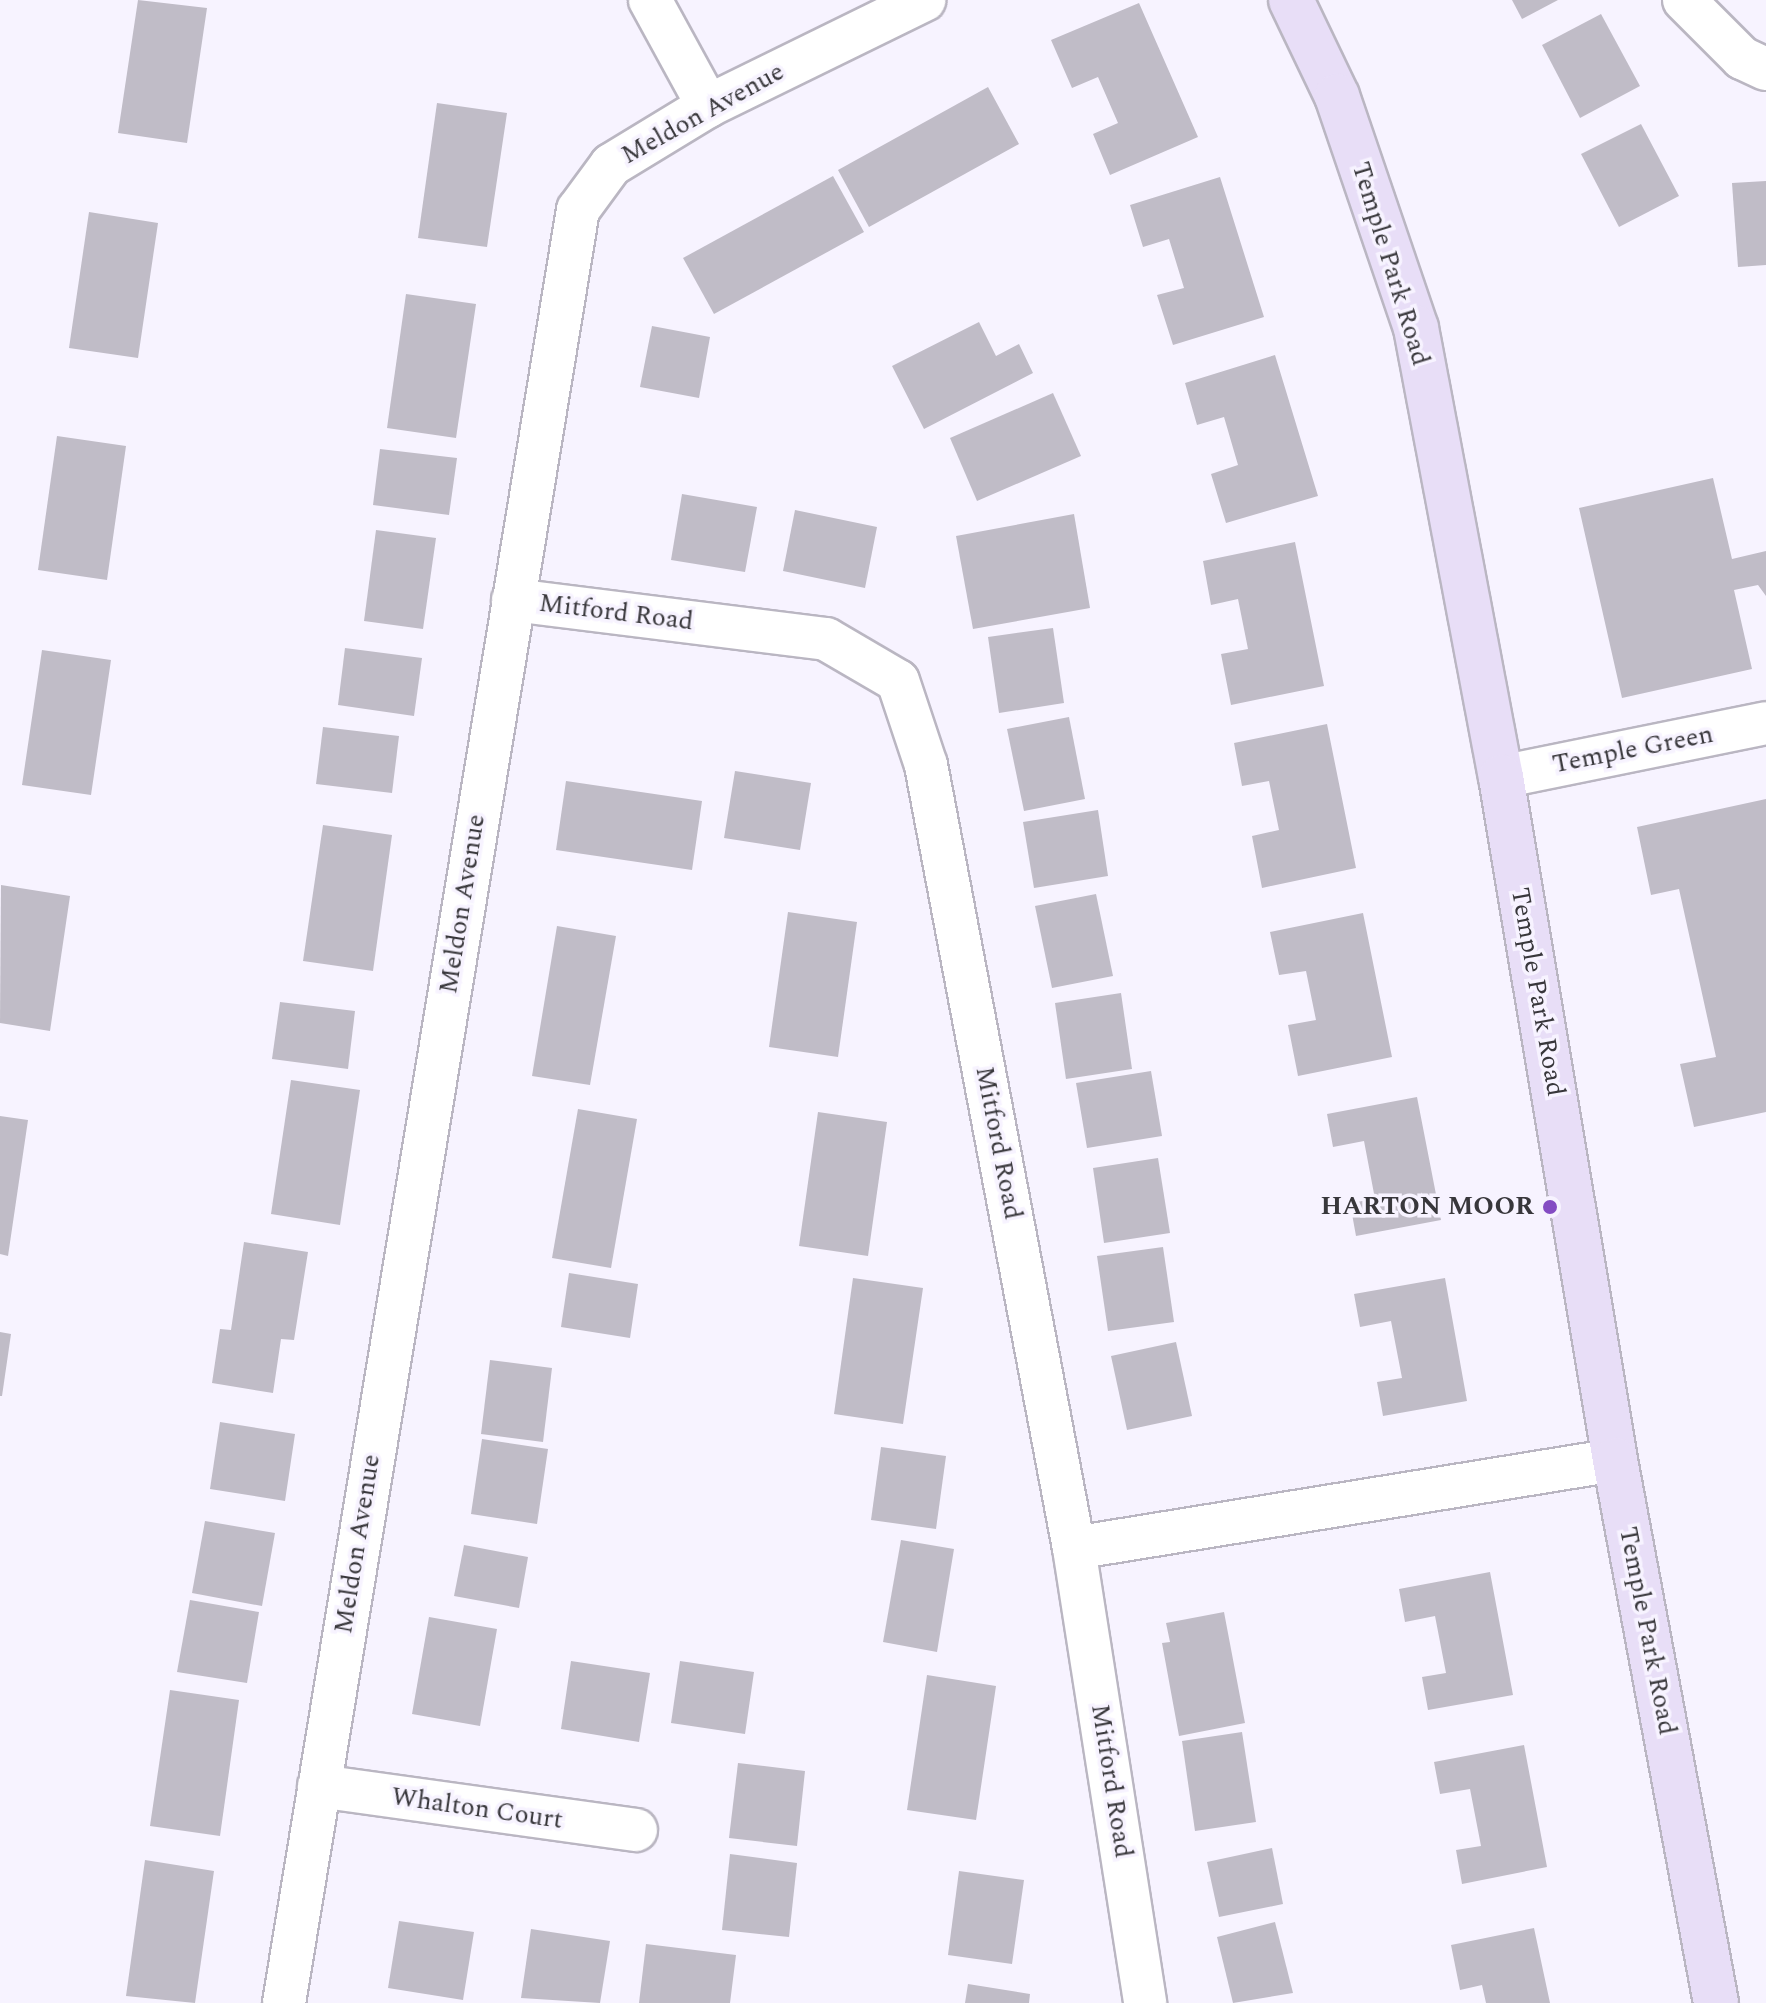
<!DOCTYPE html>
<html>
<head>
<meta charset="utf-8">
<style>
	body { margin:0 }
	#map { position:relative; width:1766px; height:2003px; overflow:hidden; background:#f7f3ff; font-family:Spectral,serif }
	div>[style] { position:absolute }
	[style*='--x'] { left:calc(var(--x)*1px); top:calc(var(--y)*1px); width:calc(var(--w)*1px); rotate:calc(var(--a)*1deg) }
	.building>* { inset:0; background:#c0bcc7 }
	.roads { filter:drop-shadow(2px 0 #bab6c2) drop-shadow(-2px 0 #bab6c2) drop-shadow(0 2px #bab6c2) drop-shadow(0 -2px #bab6c2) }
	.street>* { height:42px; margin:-21px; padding:0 21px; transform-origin:21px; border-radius:21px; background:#fff }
	.secondary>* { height:44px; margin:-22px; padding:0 22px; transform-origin:22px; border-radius:22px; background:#e8def7 }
	.dots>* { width:22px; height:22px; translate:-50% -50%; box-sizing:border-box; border:4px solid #f7f3ff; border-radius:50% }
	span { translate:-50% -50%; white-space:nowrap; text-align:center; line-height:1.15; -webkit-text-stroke:7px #f7f3ff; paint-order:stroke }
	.street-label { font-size:26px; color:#38373b }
	.poi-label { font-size:26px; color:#38373b; font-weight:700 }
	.right { translate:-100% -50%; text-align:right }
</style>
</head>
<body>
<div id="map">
	<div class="building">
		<div style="clip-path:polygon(138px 0,207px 8px,187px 143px,118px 133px)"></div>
		<div style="clip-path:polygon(1512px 0,1558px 0,1522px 19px)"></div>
		<div style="clip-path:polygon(1139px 3px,1198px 137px,1110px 175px,1093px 134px,1118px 123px,1098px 77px,1072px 88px,1051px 40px)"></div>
		<div style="clip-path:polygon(1601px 14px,1640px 86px,1580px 118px,1542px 45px)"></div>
		<div style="clip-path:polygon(988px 87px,1019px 144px,869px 227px,838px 170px)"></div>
		<div style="clip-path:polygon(437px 103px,507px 113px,487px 247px,418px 238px)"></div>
		<div style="clip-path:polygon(1641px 124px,1679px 196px,1619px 227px,1581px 154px)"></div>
		<div style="clip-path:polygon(833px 176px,864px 232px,714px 314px,683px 258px)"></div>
		<div style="clip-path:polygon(1220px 177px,1264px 317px,1173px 345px,1157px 295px,1184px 288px,1169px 239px,1143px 247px,1130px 205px)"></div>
		<div style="clip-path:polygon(1766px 181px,1766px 265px,1738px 267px,1732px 183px)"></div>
		<div style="clip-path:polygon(89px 212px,158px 223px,138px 358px,69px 348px)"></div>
		<div style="clip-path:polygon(406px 294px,476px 304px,456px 438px,387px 428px)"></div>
		<div style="clip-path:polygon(979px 322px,996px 356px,1019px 344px,1033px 373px,924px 429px,892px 366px)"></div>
		<div style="clip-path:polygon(652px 326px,710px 337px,699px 398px,640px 387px)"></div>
		<div style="clip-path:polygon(1275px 355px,1318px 496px,1226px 523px,1211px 474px,1238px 465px,1224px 417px,1197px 425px,1185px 383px)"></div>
		<div style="clip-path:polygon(1053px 393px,1081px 456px,977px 501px,950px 438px)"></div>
		<div style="clip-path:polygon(57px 436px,126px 446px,107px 580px,38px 570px)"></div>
		<div style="clip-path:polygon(380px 449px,457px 458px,449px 515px,373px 505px)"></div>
		<div style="clip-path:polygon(1713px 478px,1732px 559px,1766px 551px,1766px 596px,1758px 585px,1734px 590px,1752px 669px,1622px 698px,1579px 508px)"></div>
		<div style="clip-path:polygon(682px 494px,757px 507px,745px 572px,671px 560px)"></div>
		<div style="clip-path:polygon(795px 510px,877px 527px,865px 588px,783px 571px)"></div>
		<div style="clip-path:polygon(1074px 514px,1090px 608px,973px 629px,956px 536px)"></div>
		<div style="clip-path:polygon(376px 530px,436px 538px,423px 629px,364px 621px)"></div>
		<div style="clip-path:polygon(1295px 542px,1324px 686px,1231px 705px,1221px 654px,1248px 649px,1238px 599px,1211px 605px,1203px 561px)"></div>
		<div style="clip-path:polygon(1053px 628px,1064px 703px,999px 713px,988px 637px)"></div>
		<div style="clip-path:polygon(345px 648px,422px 658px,414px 716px,338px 705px)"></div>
		<div style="clip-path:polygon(42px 650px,111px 660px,91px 795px,22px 785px)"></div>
		<div style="clip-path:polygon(1069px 717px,1085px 799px,1024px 811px,1007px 729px)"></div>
		<div style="clip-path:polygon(1327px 724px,1356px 868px,1262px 888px,1252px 836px,1279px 830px,1269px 781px,1242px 786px,1234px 743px)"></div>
		<div style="clip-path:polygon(323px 727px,399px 736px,392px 793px,316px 784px)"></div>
		<div style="clip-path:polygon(735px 771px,811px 783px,800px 850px,724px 838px)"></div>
		<div style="clip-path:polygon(566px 781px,702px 801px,692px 870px,556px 850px)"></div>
		<div style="clip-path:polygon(1766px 799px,1766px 1112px,1694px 1127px,1680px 1064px,1716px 1057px,1679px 889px,1651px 895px,1637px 827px)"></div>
		<div style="clip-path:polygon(1098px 810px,1108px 876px,1034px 888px,1023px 822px)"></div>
		<div style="clip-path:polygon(323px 825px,392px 835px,373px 971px,303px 961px)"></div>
		<div style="clip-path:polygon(1px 885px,70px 896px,50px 1031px,0 1023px)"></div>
		<div style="clip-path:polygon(1096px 894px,1113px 976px,1052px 988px,1035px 906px)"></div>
		<div style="clip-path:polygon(788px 912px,857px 922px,838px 1057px,769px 1047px)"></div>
		<div style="clip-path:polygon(1363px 913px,1392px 1057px,1298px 1076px,1288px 1025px,1316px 1020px,1306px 971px,1279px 975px,1270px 932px)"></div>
		<div style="clip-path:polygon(557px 926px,616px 936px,590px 1085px,532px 1076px)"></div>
		<div style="clip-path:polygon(1121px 993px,1132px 1069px,1066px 1079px,1055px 1003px)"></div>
		<div style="clip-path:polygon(280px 1002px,355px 1011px,348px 1069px,272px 1059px)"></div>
		<div style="clip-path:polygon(1151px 1071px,1162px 1136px,1087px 1148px,1076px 1083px)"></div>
		<div style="clip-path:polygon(291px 1080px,360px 1090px,340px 1225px,271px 1214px)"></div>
		<div style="clip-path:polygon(1417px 1097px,1441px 1220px,1356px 1236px,1350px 1203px,1375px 1199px,1364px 1141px,1333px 1147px,1327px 1114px)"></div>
		<div style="clip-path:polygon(578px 1109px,637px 1119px,611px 1268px,552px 1258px)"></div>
		<div style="clip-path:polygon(818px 1112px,887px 1122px,868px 1256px,799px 1246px)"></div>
		<div style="clip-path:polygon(0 1116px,28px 1120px,8px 1256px,0 1254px)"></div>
		<div style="clip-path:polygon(1158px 1158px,1170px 1233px,1104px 1243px,1093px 1168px)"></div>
		<div style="clip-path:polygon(244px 1242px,308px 1252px,294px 1340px,281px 1339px,273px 1393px,212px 1383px,220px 1329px,231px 1330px)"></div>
		<div style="clip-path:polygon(1163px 1247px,1174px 1322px,1108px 1331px,1097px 1256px)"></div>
		<div style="clip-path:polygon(569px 1273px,638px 1284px,630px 1338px,561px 1327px)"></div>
		<div style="clip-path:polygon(853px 1278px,923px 1288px,903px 1424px,834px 1414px)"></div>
		<div style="clip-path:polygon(1445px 1278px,1467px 1401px,1383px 1416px,1377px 1382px,1402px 1378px,1391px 1321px,1360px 1327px,1354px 1294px)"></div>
		<div style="clip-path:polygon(0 1332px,11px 1334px,2px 1396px,0 1396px)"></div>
		<div style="clip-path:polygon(1176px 1342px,1192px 1416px,1127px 1430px,1111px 1356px)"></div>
		<div style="clip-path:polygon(490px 1360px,552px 1368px,543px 1442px,481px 1434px)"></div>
		<div style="clip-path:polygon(220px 1422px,295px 1434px,285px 1501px,210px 1489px)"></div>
		<div style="clip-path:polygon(482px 1439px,548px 1449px,537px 1524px,471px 1514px)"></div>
		<div style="clip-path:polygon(881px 1447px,946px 1456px,936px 1529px,871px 1520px)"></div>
		<div style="clip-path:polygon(205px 1521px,275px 1533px,262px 1606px,192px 1593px)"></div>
		<div style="clip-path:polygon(901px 1540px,954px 1549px,937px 1652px,883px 1642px)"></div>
		<div style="clip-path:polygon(464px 1545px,528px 1557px,519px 1608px,454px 1596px)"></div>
		<div style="clip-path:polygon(1490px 1572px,1513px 1695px,1428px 1710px,1422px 1677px,1446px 1673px,1435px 1616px,1405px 1622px,1399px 1589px)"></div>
		<div style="clip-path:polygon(190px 1600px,259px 1612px,247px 1683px,177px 1672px)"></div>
		<div style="clip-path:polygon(1224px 1612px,1245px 1723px,1179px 1736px,1162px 1643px,1170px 1642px,1166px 1623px)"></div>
		<div style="clip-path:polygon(429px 1617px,497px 1629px,480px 1726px,412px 1714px)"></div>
		<div style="clip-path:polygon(571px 1661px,650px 1673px,639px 1742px,561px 1729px)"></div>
		<div style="clip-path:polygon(680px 1661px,754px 1672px,745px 1734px,671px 1723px)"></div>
		<div style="clip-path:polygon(927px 1675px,996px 1686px,976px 1820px,907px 1810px)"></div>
		<div style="clip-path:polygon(170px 1690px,239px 1700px,220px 1836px,150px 1826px)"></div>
		<div style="clip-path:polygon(1242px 1732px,1256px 1822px,1195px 1831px,1182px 1741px)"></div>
		<div style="clip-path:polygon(1524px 1745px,1547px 1867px,1462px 1884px,1456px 1850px,1481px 1846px,1470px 1789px,1440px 1794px,1434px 1762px)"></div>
		<div style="clip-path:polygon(738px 1763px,805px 1771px,797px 1846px,729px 1838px)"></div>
		<div style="clip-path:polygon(1272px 1848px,1283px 1904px,1219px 1917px,1207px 1862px)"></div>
		<div style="clip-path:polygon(730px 1854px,797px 1863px,789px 1937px,722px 1930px)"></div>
		<div style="clip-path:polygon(145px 1860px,214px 1871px,195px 2003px,126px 1996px)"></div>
		<div style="clip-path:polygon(959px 1871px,1024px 1880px,1012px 1964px,948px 1955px)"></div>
		<div style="clip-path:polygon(399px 1921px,474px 1932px,463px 2000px,388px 1988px)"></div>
		<div style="clip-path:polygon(1275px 1922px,1293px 1993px,1233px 2003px,1217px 1937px)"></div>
		<div style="clip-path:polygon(1534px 1928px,1550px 2003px,1486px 2003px,1482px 1985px,1460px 1990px,1451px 1945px)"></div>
		<div style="clip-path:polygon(531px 1929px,610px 1941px,600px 2003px,521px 1998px)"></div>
		<div style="clip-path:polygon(646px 1944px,736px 1955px,730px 2003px,639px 2003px)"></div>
		<div style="clip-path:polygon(968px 1984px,1030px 1994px,1029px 2003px,965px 2003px)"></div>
	</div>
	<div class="roads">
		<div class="street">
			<div style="--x:650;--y:0;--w:121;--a:61.3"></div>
			<div style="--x:1684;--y:0;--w:82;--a:45"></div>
			<div style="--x:1742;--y:58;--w:26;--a:25"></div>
			<div style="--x:513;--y:600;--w:315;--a:7.1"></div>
			<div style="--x:826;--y:639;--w:83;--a:30.3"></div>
			<div style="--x:898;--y:681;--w:89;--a:71.6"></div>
			<div style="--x:926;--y:765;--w:797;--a:79.3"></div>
			<div style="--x:1074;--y:1548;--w:461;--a:81.1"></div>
			<div style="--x:1501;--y:777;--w:270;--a:-11.5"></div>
			<div style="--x:1074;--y:1548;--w:548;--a:-9.24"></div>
			<div style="--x:319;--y:1786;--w:320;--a:7.9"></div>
			<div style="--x:284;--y:2003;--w:1817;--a:-80.69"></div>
			<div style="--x:578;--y:210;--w:56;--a:-53.7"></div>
			<div style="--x:611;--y:165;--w:114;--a:-31.3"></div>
			<div style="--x:708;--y:106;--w:241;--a:-26.1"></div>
		</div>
		<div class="secondary">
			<div style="--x:1291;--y:0;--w:106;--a:64.4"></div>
			<div style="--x:1337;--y:96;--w:245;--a:71.2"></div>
			<div style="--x:1416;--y:328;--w:457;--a:79.3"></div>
			<div style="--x:1501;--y:777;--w:692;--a:80.52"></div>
			<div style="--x:1615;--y:1460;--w:552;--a:79.46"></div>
		</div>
	</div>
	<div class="dots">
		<div style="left:1550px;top:1207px;background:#844cc3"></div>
	</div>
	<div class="street-label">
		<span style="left:703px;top:114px;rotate:-29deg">Meldon Avenue</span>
		<span style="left:1390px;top:264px;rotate:73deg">Temple Park Road</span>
		<span style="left:616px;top:613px;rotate:7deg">Mitford Road</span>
		<span style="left:1633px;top:750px;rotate:-11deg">Temple Green</span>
		<span style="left:463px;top:904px;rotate:-81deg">Meldon Avenue</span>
		<span style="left:1537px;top:992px;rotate:80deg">Temple Park Road</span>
		<span style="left:998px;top:1143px;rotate:79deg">Mitford Road</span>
		<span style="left:358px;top:1544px;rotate:-81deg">Meldon Avenue</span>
		<span style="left:1647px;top:1631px;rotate:79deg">Temple Park Road</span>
		<span style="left:1111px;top:1781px;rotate:81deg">Mitford Road</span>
		<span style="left:477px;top:1809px;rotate:8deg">Whalton Court</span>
	</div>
	<div class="poi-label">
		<span class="right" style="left:1534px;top:1207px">HARTON MOOR</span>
	</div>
</div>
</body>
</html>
